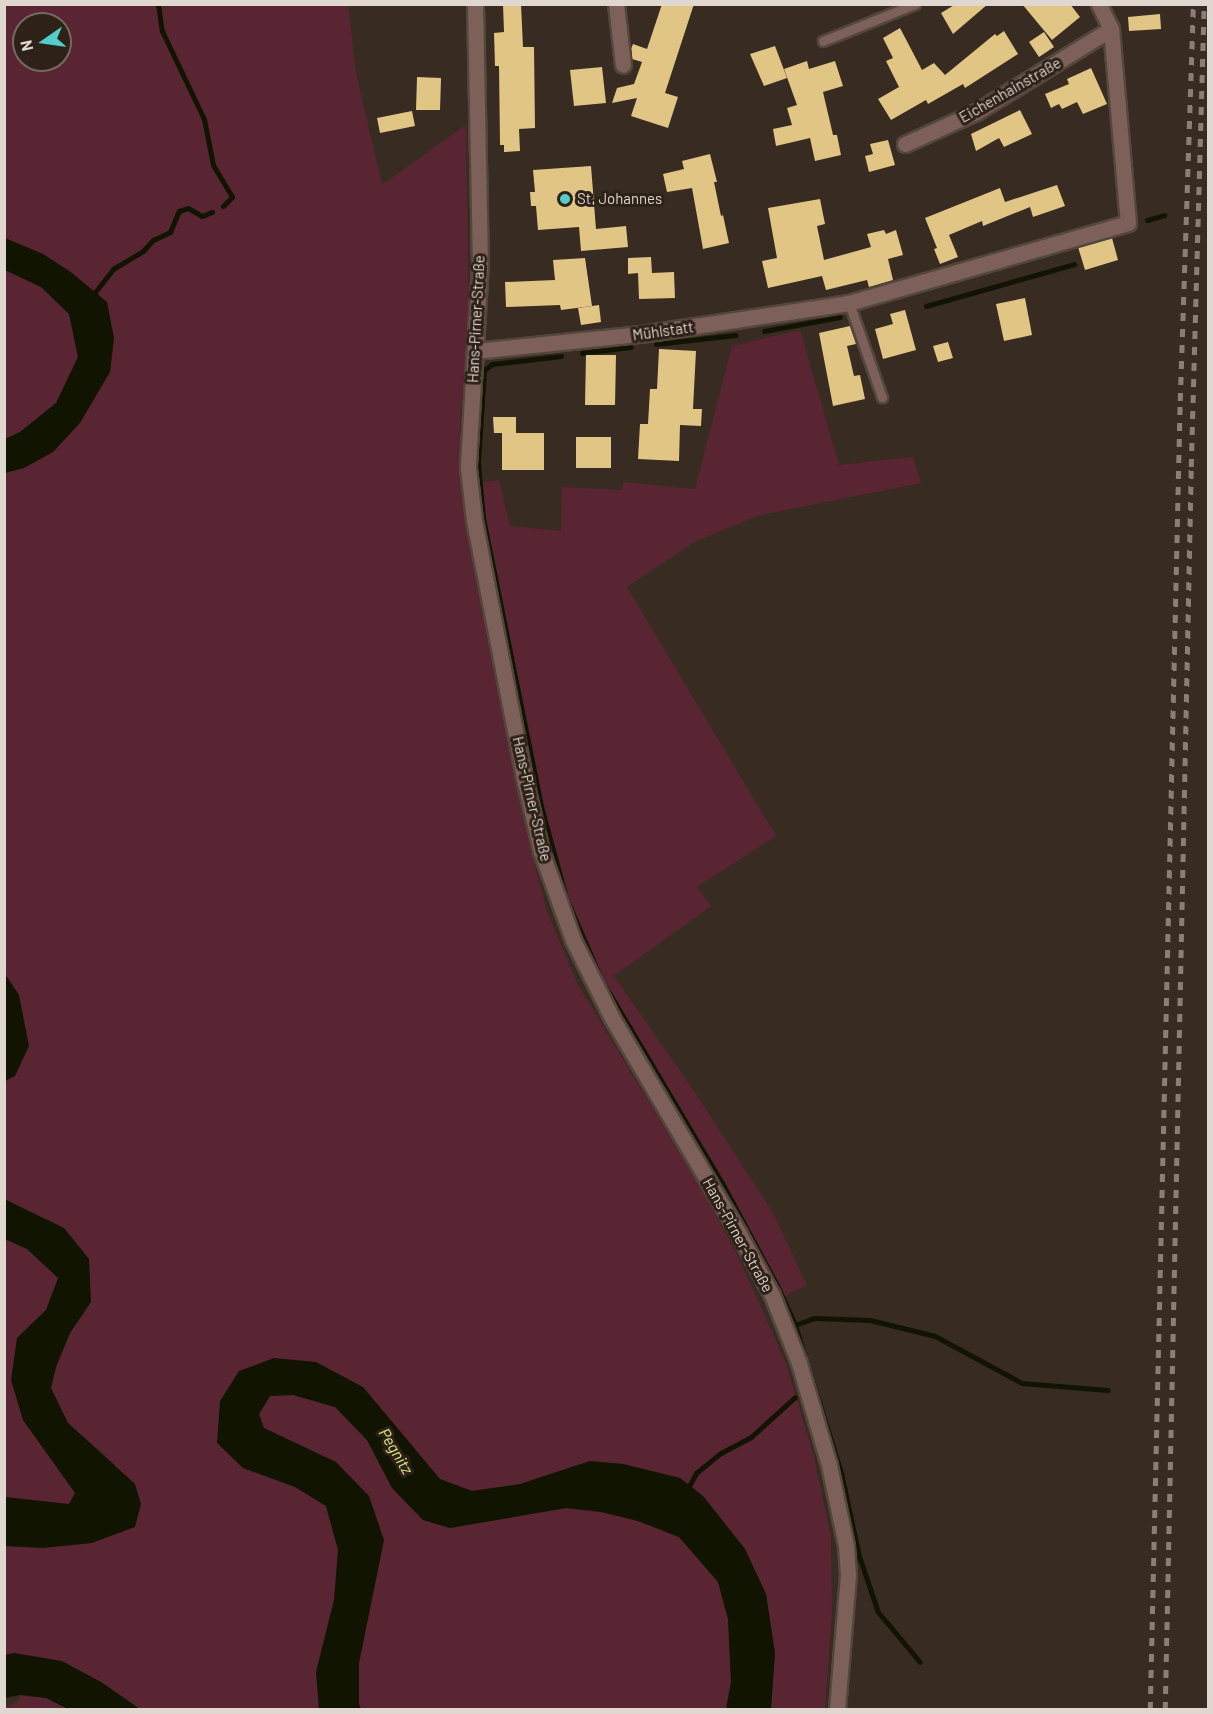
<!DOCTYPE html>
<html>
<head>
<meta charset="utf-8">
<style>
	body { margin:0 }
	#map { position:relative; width:1213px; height:1714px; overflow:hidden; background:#382b21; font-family:Barlow,sans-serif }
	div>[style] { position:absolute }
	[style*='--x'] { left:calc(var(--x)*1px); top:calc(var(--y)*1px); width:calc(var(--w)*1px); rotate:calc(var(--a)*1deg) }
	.green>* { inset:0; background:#5a2532 }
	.water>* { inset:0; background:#121402 }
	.stream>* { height:5px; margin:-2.5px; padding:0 2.5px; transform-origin:2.5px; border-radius:2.5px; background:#121402 }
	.building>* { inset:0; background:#e1c585 }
	.roads { filter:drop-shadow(2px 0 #53473d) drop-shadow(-2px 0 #53473d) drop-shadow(0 2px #53473d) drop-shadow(0 -2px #53473d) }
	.service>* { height:9px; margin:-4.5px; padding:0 4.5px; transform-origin:4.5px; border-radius:4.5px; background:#7d6059 }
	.minor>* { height:15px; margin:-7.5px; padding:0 7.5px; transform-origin:7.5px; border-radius:7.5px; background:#7d6059 }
	.rail>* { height:4.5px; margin-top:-2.25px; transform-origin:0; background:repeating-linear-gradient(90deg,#8a7f77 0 8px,transparent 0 16px) }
	.dots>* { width:16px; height:16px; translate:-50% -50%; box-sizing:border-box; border:3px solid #2e2117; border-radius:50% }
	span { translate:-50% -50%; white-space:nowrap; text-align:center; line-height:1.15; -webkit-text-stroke:6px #2e2117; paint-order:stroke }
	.street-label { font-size:15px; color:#dfd7d0 }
	.poi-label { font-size:15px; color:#dfd7d0 }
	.left { translate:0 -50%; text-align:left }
	.water-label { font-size:16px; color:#dfe98b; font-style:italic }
	.frame { position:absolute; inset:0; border:6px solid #dfd7d0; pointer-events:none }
	.north { position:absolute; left:12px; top:12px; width:60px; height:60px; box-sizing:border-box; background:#2e2117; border:2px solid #756a61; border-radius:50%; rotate:257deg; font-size:16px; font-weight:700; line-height:24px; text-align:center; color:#dfd7d0 }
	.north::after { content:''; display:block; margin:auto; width:21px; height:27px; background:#52cdcc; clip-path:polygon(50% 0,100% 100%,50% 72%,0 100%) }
</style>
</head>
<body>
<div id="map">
	<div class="green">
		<div style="clip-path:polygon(evenodd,5px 5px,348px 5px,356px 73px,382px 185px,466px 125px,469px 317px,460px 422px,461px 486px,473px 565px,523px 817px,546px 909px,577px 983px,702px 1190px,739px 1258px,786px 1363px,814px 1457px,831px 1537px,832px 1611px,825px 1709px,771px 1709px,775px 1653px,766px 1594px,745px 1549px,703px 1496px,680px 1478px,623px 1464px,590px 1461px,520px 1484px,472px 1491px,440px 1479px,363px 1387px,274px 1358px,243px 1468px,295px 1487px,326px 1506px,338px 1549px,334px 1600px,316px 1672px,319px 1709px,140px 1709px,101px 1682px,14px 1653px,5px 1655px,4px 1546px,43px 1548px,115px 1464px,68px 1423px,51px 1388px,56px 1367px,70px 1333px,91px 1302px,64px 1228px,5px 1199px,5px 1081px,15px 1076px,19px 996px,4px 974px,5px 473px,24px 468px,110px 372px,114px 338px,73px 273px,43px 254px,5px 238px,5px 5px,24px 24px,60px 24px,60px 60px,24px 60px,24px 24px)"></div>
		<div style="clip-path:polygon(4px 270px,41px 287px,69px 314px,78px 357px,56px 403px,20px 432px,5px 439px)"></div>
		<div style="clip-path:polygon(800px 330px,839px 465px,913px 457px,921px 483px,760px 515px,694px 542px,627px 587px,776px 836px,697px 887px,711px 906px,614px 976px,696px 1094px,773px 1213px,807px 1285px,780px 1299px,738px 1218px,638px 1047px,579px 935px,545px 828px,478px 483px,499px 480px,510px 526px,561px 531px,562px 487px,622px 490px,623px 482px,695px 489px,732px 346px)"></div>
		<div style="clip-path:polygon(4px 1239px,27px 1249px,59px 1278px,46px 1310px,17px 1338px,23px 1420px,76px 1493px,69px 1504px,5px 1497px)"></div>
		<div style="clip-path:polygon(293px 1395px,335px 1407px,367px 1440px,392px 1488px,423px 1520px,450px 1528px,566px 1508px,601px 1512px,638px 1521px,679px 1537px,718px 1582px,728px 1619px,731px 1682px,726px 1709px,361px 1709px,359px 1704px,359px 1663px,384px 1540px,264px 1428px,259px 1414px,270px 1396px)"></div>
		<div style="clip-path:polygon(20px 1695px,46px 1698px,68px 1709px,5px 1710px,5px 1707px,19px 1701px)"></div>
	</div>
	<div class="water">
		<div style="clip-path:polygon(5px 238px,43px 254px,72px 273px,107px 302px,114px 338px,110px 372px,80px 423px,53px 452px,24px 468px,5px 473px,5px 439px,20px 432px,56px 403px,78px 357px,69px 314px,41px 287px,5px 270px)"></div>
		<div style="clip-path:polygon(5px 974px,19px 995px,29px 1046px,15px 1076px,5px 1081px)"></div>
		<div style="clip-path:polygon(4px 1199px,64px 1228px,89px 1259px,91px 1302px,70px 1333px,56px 1367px,51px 1388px,68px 1423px,135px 1484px,141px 1504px,135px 1527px,92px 1543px,43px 1548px,5px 1546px,5px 1497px,69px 1504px,75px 1493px,23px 1420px,11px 1380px,17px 1338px,46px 1310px,58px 1278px,27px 1249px,5px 1239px)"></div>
		<div style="clip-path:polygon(274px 1358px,316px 1362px,363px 1387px,440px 1479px,472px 1491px,520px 1484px,590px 1461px,623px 1464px,680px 1478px,703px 1496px,745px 1549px,766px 1594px,775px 1653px,771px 1709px,726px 1709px,731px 1682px,728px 1619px,718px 1582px,679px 1537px,638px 1521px,601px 1512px,566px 1508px,450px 1528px,423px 1520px,392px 1488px,367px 1440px,335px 1407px,293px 1395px,270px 1396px,259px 1414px,264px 1428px,336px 1462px,369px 1496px,384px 1540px,359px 1663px,359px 1704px,361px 1709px,319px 1709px,316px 1672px,334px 1600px,338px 1550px,326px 1506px,295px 1487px,243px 1468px,217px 1443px,220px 1401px,239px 1371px)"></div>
		<div style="clip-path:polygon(14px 1653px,62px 1661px,101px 1682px,140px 1709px,68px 1709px,46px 1698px,20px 1695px,5px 1698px,5px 1655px)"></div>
	</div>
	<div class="stream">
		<div style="--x:158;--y:4;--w:27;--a:82"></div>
		<div style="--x:162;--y:31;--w:98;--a:64.5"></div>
		<div style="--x:204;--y:119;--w:47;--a:78.9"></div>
		<div style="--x:213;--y:165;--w:37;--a:59"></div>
		<div style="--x:232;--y:197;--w:13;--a:135"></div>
		<div style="--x:1147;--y:220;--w:18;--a:-16"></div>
		<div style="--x:92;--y:296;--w:34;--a:-52"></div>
		<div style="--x:113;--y:269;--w:35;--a:-31"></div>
		<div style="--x:143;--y:251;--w:15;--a:-48"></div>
		<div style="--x:153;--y:240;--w:19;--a:-25"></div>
		<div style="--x:170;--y:232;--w:23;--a:-67"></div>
		<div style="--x:179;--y:211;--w:9;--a:-18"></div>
		<div style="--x:188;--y:208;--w:16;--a:30"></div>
		<div style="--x:202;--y:216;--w:11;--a:-22"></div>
		<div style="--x:926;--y:306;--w:154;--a:-15.8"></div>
		<div style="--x:764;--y:331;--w:77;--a:-10.4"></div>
		<div style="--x:656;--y:344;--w:80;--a:-6.5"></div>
		<div style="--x:582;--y:353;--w:49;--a:-7"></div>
		<div style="--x:561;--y:356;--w:69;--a:173.4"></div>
		<div style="--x:492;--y:364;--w:10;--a:143"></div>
		<div style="--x:484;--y:370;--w:93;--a:93.7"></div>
		<div style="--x:478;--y:463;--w:55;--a:84.8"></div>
		<div style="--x:483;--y:518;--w:298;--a:78.6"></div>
		<div style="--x:542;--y:810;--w:91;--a:74.7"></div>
		<div style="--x:566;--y:898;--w:90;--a:66.6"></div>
		<div style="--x:602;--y:981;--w:235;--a:59.3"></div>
		<div style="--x:722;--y:1183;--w:116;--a:61.7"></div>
		<div style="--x:777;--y:1285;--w:44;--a:65.8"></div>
		<div style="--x:795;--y:1325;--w:155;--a:72.7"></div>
		<div style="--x:841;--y:1473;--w:85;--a:77.8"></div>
		<div style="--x:859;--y:1556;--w:59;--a:71.3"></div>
		<div style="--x:878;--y:1612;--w:65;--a:50"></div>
		<div style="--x:795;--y:1325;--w:20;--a:-20"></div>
		<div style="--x:814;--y:1318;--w:56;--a:2"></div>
		<div style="--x:870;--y:1320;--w:67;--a:13.8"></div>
		<div style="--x:935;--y:1336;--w:99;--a:28.4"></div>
		<div style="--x:1022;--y:1383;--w:86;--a:4.7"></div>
		<div style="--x:687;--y:1490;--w:19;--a:-62"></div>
		<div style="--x:696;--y:1473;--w:32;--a:-39"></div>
		<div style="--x:721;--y:1453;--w:34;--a:-28"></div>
		<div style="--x:751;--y:1437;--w:59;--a:-42.3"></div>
	</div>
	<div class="building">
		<div style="clip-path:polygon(503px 4px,521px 4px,523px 47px,534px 47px,535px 128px,519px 129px,520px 151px,504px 152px,504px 145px,500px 145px,499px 66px,495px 66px,494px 33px,504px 32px)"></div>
		<div style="clip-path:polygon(662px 4px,694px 4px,665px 93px,678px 97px,668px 128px,631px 116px,637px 98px,612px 103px,617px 88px,634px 84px,642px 62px,632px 59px,631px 49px,633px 44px,647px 49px)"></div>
		<div style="clip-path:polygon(956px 4px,988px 4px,953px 34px,941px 13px)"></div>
		<div style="clip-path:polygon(1022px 4px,1070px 4px,1080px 17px,1052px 40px)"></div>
		<div style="clip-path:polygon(1160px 14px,1161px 29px,1129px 31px,1128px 17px)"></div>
		<div style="clip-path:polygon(900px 28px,922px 70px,934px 63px,945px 75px,995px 34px,997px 36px,1004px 31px,1018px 54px,965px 88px,963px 84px,928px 104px,926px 100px,891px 120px,878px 99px,899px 87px,886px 61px,893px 58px,883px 38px)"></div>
		<div style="clip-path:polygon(1044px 32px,1054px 47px,1039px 57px,1029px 42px)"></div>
		<div style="clip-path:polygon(775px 46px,787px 78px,764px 86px,750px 54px)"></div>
		<div style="clip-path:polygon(807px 61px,809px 69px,835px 61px,843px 86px,823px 92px,833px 135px,837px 135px,841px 155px,815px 161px,810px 138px,776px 146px,773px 129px,792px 125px,787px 108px,797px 105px,784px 69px)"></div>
		<div style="clip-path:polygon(602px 67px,606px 103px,574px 106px,570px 70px)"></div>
		<div style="clip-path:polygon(1091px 68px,1107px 104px,1083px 114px,1077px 102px,1062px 109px,1059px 104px,1051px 108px,1045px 94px,1069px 84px,1067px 79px)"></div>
		<div style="clip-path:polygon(417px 77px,441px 78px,440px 110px,416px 110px)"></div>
		<div style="clip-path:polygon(1020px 110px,1032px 134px,1004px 147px,999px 138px,976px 151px,971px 134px)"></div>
		<div style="clip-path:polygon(412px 111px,415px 126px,380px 133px,377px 118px)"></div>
		<div style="clip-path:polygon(888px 140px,895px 165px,869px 172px,865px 156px,873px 154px,870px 144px)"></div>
		<div style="clip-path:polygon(710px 154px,717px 182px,714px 182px,721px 216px,723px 215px,729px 243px,703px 249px,692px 188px,667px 192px,663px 174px,684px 169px,682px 161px)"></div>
		<div style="clip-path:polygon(591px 166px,596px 229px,626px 226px,628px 247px,581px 251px,579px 227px,538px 230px,536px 206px,531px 206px,530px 192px,535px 192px,533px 170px)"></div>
		<div style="clip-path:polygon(1057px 185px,1065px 206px,1033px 217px,1030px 207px,983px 226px,982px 221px,949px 235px,958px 257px,940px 264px,934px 249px,937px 248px,925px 218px,1000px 188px,1005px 202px)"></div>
		<div style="clip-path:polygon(820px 199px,825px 224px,817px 226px,824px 260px,871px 247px,867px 234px,884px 230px,886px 234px,896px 230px,903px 255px,888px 259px,893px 280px,869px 287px,867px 280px,826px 290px,822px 276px,768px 288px,762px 261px,777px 258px,768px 208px)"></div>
		<div style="clip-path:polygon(1112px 238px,1118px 260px,1085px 270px,1078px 247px)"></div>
		<div style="clip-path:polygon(651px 257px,652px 273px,674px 272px,675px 298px,639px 299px,638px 273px,628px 274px,628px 258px)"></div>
		<div style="clip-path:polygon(585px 258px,592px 306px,561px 310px,560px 305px,506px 307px,505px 282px,555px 280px,553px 260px)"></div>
		<div style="clip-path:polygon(1025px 298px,1032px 335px,1004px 341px,996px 304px)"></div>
		<div style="clip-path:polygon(599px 305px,601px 322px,581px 325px,578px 308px)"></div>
		<div style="clip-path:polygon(905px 310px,916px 350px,883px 359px,875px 329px,893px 324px,890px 314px)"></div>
		<div style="clip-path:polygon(850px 326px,856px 344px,847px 346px,854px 376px,860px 375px,865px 399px,833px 406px,819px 333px)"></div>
		<div style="clip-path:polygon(948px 342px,953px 358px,938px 362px,933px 346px)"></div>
		<div style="clip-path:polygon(659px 349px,696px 351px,693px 409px,702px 409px,701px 426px,680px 425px,679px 461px,638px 459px,640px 424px,648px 424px,650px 389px,657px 389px)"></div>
		<div style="clip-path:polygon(586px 355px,616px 355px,615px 405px,585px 405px)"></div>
		<div style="clip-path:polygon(493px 417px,516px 417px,516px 433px,544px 433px,544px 470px,502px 470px,502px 433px,494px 433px)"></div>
		<div style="clip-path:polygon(576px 437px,611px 437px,611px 468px,576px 468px)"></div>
	</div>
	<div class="roads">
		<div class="service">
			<div style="--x:823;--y:41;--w:99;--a:-21.9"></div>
			<div style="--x:849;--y:303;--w:100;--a:70.7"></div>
		</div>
		<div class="minor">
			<div style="--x:475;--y:4;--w:259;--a:88.9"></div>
			<div style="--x:480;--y:263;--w:205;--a:93.4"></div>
			<div style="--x:468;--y:468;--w:52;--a:83.4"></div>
			<div style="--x:474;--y:520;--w:267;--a:79"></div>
			<div style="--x:525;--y:782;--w:71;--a:76.9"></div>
			<div style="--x:541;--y:851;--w:95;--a:70.2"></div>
			<div style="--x:573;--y:940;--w:87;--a:63.4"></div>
			<div style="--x:612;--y:1018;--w:251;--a:59.5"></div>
			<div style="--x:739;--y:1234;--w:69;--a:61.6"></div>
			<div style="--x:772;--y:1295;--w:73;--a:68.3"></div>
			<div style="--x:799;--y:1363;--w:106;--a:73.6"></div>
			<div style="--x:829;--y:1465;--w:83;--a:78.1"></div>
			<div style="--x:846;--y:1546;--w:29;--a:86"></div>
			<div style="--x:848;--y:1575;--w:135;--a:94.7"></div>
			<div style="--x:616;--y:4;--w:61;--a:83.5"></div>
			<div style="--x:905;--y:144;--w:78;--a:-24.3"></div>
			<div style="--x:976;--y:112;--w:158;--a:-31.6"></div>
			<div style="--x:475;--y:351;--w:174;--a:-5.9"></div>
			<div style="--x:648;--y:333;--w:203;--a:-8.5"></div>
			<div style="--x:849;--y:303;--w:290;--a:-16"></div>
			<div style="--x:1128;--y:223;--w:195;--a:-95"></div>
			<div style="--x:1111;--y:29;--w:28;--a:-116"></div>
		</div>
	</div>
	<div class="rail">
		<div style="--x:1150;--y:1710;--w:1309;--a:-88.69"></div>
		<div style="--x:1180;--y:401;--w:397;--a:-88.1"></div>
		<div style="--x:1165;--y:1710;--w:1243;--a:-88.8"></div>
		<div style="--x:1191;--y:467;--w:463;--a:-88.4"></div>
	</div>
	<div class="dots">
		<div style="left:565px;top:199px;background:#52cdcc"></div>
	</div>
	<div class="street-label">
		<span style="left:1010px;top:90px;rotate:-30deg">Eichenhainstraße</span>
		<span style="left:476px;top:319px;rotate:-87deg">Hans-Pirner-Straße</span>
		<span style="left:663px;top:331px;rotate:-8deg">Mühlstatt</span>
		<span style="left:532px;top:799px;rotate:77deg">Hans-Pirner-Straße</span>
		<span style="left:738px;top:1235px;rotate:61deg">Hans-Pirner-Straße</span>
	</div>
	<div class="poi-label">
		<span class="left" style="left:577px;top:199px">St. Johannes</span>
	</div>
	<div class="water-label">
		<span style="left:396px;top:1451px;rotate:59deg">Pegnitz</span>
	</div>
	<div class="frame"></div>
	<div class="north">N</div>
</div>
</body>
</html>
